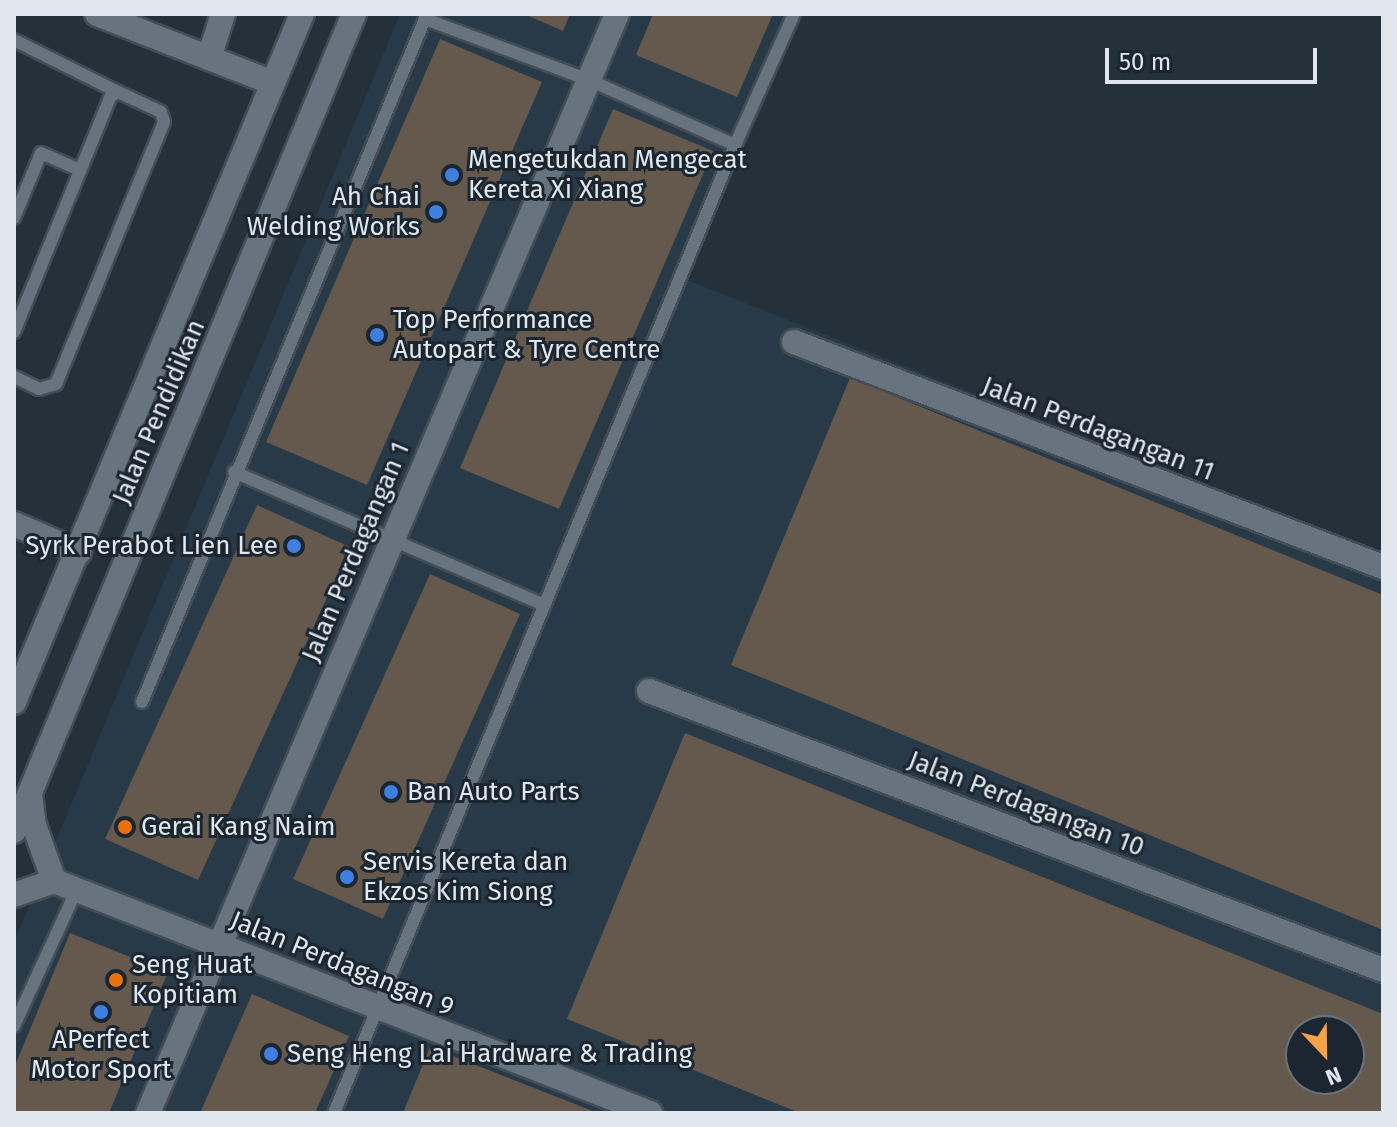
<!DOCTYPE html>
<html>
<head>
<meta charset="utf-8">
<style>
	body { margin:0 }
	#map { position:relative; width:1397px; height:1127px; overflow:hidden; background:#24303a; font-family:"Fira Sans",sans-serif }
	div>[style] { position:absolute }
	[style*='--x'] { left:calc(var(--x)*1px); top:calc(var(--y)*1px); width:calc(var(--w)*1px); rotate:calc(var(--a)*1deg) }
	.built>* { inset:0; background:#283948 }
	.building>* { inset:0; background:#64594c }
	.roads { filter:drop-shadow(2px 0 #444d56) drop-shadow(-2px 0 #444d56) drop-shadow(0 2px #444d56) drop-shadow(0 -2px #444d56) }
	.lane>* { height:12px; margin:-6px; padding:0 6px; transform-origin:6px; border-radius:6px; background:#677480 }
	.street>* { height:24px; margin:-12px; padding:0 12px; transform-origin:12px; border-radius:12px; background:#677480 }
	.secondary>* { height:24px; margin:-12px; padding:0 12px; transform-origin:12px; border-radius:12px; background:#677480 }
	.dots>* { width:22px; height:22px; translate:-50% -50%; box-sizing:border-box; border:4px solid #1b2630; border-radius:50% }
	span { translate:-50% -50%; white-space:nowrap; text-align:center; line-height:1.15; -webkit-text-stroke:6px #1b2630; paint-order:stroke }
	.poi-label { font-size:26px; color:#e0e7ee }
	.left { translate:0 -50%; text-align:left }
	.right { translate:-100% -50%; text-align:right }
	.street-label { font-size:26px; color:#e0e7ee }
	.frame { position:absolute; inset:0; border:16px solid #e0e7ee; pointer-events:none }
	.north { position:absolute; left:1285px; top:1015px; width:80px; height:80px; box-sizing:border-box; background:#1b2630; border:2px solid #6a737c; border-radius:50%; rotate:158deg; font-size:22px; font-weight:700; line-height:32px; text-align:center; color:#e0e7ee }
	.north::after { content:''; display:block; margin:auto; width:28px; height:36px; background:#f5a346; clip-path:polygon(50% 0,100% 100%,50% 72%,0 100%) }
	.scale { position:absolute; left:1105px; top:48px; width:212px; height:36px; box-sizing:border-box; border:4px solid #e0e7ee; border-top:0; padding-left:10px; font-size:24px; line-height:28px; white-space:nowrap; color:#e0e7ee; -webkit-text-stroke:6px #1b2630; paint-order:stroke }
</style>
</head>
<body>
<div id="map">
	<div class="built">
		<div style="clip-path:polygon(evenodd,400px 14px,803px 14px,687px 280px,1383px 555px,1383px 1113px,14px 1113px,14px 942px,400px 14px,1301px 1031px,1349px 1031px,1349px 1079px,1301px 1079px,1301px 1031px)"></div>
	</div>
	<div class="building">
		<div style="clip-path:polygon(524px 14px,570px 14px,563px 31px)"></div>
		<div style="clip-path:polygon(653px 14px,773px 14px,737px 97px,636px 55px)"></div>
		<div style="clip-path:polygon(440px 39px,542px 82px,367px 485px,266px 442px)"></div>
		<div style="clip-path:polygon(613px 109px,713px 151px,559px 509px,460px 468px)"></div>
		<div style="clip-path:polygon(850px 378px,1383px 595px,1383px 930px,731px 665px)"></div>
		<div style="clip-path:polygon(257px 505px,350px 547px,198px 880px,105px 839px)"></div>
		<div style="clip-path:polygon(430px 574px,520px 614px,383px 919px,293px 879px)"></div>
		<div style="clip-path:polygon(evenodd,685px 733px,1383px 1014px,1383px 1113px,800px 1113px,567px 1019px,685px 733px,1301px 1031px,1349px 1031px,1349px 1079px,1301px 1079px,1301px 1031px)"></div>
		<div style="clip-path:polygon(70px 933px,168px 972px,109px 1113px,14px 1113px,14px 1068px)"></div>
		<div style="clip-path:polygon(252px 994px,349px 1036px,315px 1113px,200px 1113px)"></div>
		<div style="clip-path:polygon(430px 1047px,598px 1113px,403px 1113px)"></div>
	</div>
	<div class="roads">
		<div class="lane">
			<div style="--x:425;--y:19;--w:175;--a:20.4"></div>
			<div style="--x:589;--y:80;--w:160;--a:24"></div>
			<div style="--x:14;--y:40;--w:116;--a:26.6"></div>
			<div style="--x:14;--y:218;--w:70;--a:-67.4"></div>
			<div style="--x:41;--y:153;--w:43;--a:23.6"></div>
			<div style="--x:14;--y:332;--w:255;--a:-67.7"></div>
			<div style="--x:111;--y:96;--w:8;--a:-30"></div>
			<div style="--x:118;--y:92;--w:47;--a:24.9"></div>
			<div style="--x:161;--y:112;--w:10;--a:73"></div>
			<div style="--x:164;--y:122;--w:283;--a:112.4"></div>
			<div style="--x:56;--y:384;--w:18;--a:164"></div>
			<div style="--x:39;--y:389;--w:28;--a:-154"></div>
			<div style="--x:234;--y:472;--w:338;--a:23.2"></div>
			<div style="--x:142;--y:702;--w:745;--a:-67.5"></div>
			<div style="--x:14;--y:1026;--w:149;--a:-65.3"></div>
			<div style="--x:334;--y:1113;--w:1048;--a:-67.5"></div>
			<div style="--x:735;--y:145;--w:144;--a:-65.8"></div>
		</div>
		<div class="street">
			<div style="--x:97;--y:14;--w:189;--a:21.4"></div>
			<div style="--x:209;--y:58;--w:46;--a:-72.3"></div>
			<div style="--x:794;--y:342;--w:631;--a:20.91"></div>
			<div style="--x:14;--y:524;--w:71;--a:23.3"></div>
			<div style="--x:649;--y:691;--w:785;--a:20.81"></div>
			<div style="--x:30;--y:794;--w:31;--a:83"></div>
			<div style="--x:34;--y:825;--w:59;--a:70.3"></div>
			<div style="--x:14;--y:895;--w:42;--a:-19.3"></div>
			<div style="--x:54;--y:881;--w:640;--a:21.27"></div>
			<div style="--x:148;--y:1113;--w:1195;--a:-66.89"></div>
		</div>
		<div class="secondary">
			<div style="--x:14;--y:702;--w:746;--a:-67.29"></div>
			<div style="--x:14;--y:831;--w:885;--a:-67.41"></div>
		</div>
	</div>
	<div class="dots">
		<div style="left:452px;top:175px;background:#3f7fe0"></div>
		<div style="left:436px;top:212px;background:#3f7fe0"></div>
		<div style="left:377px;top:335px;background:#3f7fe0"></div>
		<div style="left:294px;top:546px;background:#3f7fe0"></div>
		<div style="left:391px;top:792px;background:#3f7fe0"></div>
		<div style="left:125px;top:827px;background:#e8710a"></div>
		<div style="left:347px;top:877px;background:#3f7fe0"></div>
		<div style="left:116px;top:980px;background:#e8710a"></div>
		<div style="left:101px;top:1012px;background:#3f7fe0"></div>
		<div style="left:271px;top:1054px;background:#3f7fe0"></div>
	</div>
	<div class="poi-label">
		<span class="left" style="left:468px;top:175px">Mengetukdan Mengecat<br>Kereta Xi Xiang</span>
		<span class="right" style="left:420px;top:212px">Ah Chai<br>Welding Works</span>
		<span class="left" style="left:393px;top:335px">Top Performance<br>Autopart &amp; Tyre Centre</span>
		<span class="right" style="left:278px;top:546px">Syrk Perabot Lien Lee</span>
		<span class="left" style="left:407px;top:792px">Ban Auto Parts</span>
		<span class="left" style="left:141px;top:827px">Gerai Kang Naim</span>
		<span class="left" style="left:363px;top:877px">Servis Kereta dan<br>Ekzos Kim Siong</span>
		<span class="left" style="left:132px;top:980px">Seng Huat<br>Kopitiam</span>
		<span style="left:101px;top:1055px">APerfect<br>Motor Sport</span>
		<span class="left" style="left:287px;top:1054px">Seng Heng Lai Hardware &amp; Trading</span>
	</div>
	<div class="street-label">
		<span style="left:159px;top:412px;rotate:-67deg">Jalan Pendidikan</span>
		<span style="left:1098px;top:429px;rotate:21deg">Jalan Perdagangan 11</span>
		<span style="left:356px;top:552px;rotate:-67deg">Jalan Perdagangan 1</span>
		<span style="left:1026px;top:804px;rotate:21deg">Jalan Perdagangan 10</span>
		<span style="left:342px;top:964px;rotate:22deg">Jalan Perdagangan 9</span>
	</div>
	<div class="frame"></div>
	<div class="north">N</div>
	<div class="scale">50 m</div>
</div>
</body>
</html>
